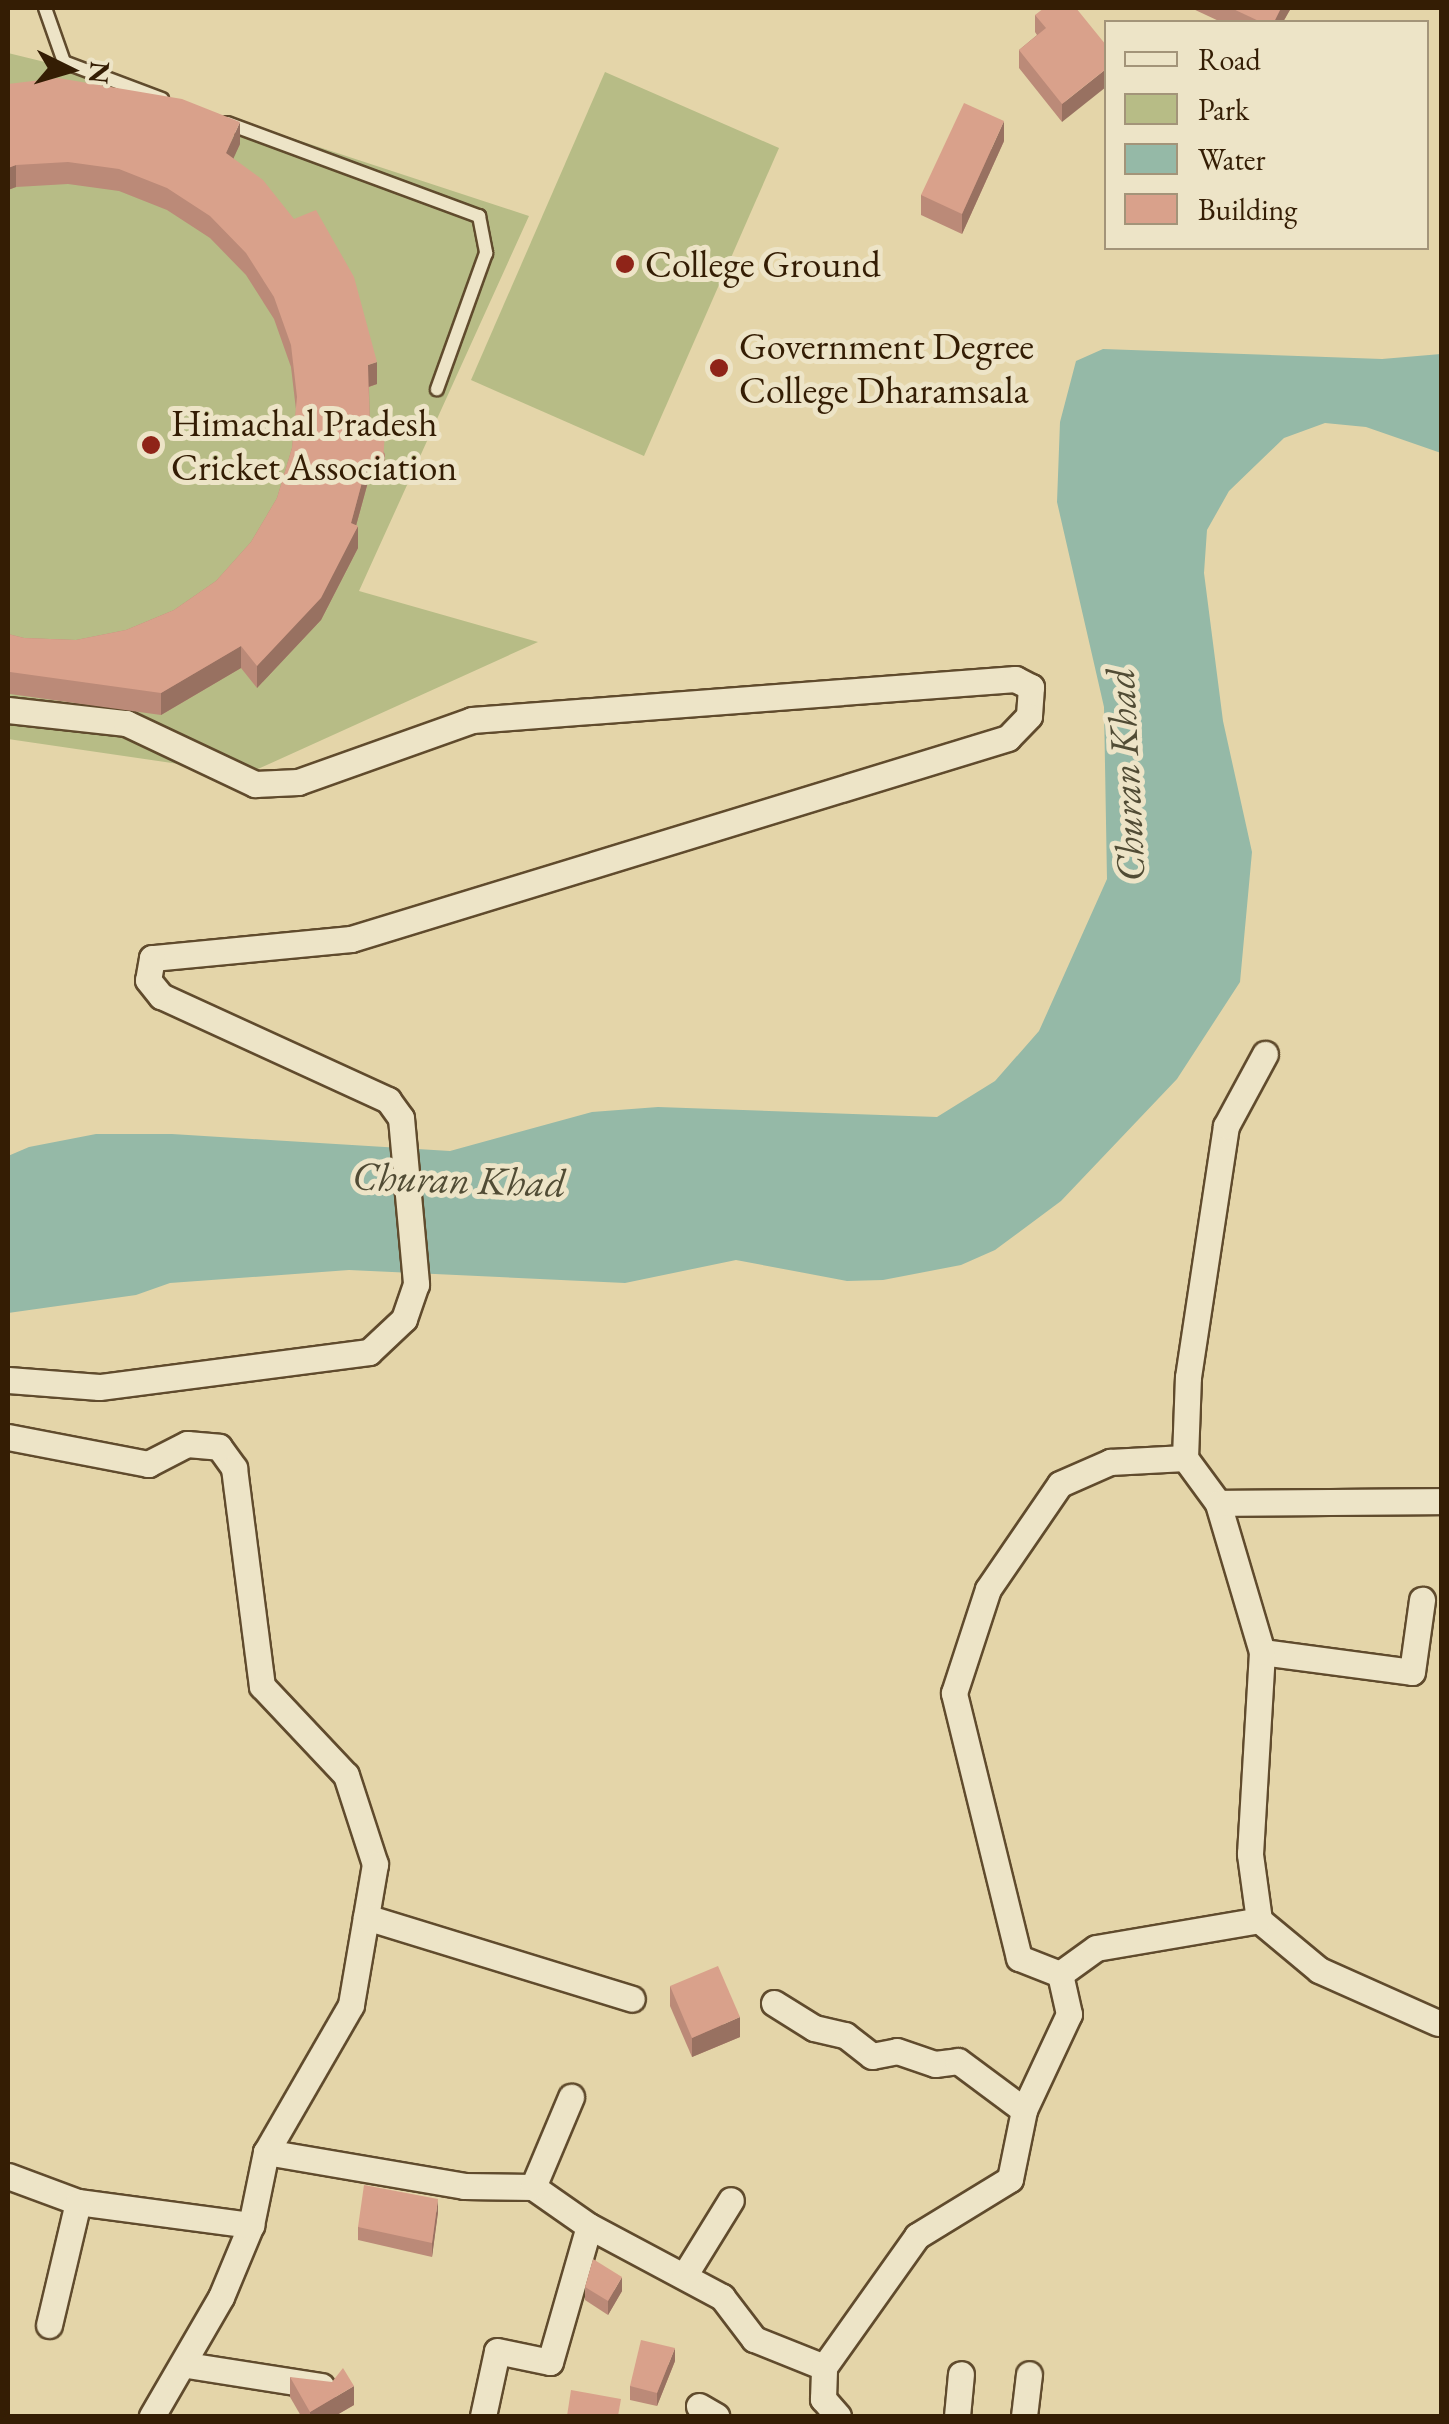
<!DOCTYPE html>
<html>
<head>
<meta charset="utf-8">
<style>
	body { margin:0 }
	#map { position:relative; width:1449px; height:2424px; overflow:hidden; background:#e4d5a9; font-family:"EB Garamond",serif }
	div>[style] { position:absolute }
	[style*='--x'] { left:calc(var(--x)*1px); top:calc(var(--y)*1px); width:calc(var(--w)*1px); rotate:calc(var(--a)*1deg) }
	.green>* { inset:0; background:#b7bc86 }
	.water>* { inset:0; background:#95b9a7 }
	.roads { filter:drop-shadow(2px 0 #604b2d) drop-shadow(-2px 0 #604b2d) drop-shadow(0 2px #604b2d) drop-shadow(0 -2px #604b2d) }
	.lane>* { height:12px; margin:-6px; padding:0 6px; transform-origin:6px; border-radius:6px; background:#ede4c7 }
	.street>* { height:25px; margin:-12.5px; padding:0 12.5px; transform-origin:12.5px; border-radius:12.5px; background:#ede4c7 }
	.wall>* { inset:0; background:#bb8a78 }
	.shaded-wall>* { inset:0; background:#987161 }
	.building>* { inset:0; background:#d9a18b }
	.dots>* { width:28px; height:28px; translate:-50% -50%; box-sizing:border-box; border:5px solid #ede4c7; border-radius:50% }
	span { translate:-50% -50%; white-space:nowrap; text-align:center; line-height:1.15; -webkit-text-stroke:10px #ede4c7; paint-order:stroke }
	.poi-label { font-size:38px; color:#341d04 }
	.left { translate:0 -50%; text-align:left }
	.water-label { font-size:40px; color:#514c35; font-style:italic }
	.frame { position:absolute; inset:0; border:10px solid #341d04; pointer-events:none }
	.legend { position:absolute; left:1104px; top:20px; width:325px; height:230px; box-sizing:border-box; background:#ede4c7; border:2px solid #a39479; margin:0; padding:12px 18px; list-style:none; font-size:30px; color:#341d04 }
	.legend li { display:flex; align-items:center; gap:20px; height:50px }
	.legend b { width:50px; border:2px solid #a39479 }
	.north { position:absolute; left:20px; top:20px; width:100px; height:100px; -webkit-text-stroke:8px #ede4c7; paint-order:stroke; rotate:95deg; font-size:28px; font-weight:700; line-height:40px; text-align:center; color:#341d04 }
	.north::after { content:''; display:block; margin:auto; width:35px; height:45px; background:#341d04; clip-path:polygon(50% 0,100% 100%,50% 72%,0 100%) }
</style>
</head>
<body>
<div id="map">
	<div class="green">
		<div style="clip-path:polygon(8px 53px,102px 76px,529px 216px,359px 591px,538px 642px,247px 774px,8px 739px)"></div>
		<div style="clip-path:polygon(605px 72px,779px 148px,644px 456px,471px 380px)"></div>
	</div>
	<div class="water">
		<div style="clip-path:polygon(1103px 349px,1382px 359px,1441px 354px,1441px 453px,1366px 427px,1325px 423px,1284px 438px,1229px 491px,1207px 530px,1204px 573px,1223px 721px,1252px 852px,1240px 982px,1177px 1079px,1061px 1201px,995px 1250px,961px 1265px,883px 1280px,847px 1281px,736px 1260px,625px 1283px,349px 1270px,170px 1283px,136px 1295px,8px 1313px,8px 1156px,29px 1147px,96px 1134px,172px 1134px,450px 1151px,592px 1112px,658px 1107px,937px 1117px,995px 1081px,1039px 1031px,1107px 879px,1104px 707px,1057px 502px,1060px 422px,1076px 361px)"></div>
	</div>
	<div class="roads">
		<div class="lane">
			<div style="--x:45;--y:8;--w:57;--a:70.6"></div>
			<div style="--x:64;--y:62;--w:105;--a:20.7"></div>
			<div style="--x:227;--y:123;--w:269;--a:20.3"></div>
			<div style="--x:479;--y:216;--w:38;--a:79"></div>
			<div style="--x:486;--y:253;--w:145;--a:109.8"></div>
		</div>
		<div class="street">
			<div style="--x:8;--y:710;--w:119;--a:6.3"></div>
			<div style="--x:126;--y:723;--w:143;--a:25.3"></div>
			<div style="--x:255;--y:784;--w:43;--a:-2.7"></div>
			<div style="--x:298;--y:782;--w:185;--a:-19.6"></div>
			<div style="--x:472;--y:720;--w:545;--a:-4.32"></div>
			<div style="--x:1015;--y:679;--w:18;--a:27"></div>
			<div style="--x:1031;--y:687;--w:29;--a:94"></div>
			<div style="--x:1029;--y:716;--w:30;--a:134"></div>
			<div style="--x:1008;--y:738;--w:687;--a:162.99"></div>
			<div style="--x:351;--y:939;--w:200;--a:174.5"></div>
			<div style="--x:152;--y:958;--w:22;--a:100"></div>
			<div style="--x:148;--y:980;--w:21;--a:51"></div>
			<div style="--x:161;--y:996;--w:250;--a:24.6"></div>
			<div style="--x:388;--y:1100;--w:22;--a:54"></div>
			<div style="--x:401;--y:1118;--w:167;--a:84.8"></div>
			<div style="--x:416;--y:1284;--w:37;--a:109"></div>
			<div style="--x:404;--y:1319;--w:48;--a:136.7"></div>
			<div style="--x:369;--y:1352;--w:272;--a:172.6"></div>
			<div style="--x:99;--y:1387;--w:91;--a:-175.6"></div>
			<div style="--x:8;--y:1437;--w:143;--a:10.9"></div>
			<div style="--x:148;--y:1464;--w:44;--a:-27.1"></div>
			<div style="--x:187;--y:1444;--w:32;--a:5"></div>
			<div style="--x:219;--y:1447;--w:26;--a:54"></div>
			<div style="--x:234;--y:1468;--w:220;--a:82.7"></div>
			<div style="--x:262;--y:1686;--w:122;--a:46.7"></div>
			<div style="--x:346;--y:1775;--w:94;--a:72"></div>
			<div style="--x:375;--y:1864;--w:143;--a:99.7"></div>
			<div style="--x:351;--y:2005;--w:170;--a:120"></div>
			<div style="--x:266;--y:2152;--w:75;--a:101.6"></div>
			<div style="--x:251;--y:2225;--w:78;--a:112.6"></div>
			<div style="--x:221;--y:2297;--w:138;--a:120.1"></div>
			<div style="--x:1218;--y:1503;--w:56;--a:-126.3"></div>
			<div style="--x:1185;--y:1458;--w:81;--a:-87.9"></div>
			<div style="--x:1188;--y:1377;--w:254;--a:-81.4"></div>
			<div style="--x:1226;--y:1126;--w:82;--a:-61.6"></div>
			<div style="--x:1262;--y:1652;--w:151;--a:7.6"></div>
			<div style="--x:1412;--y:1672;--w:73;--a:-82.1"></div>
			<div style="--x:366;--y:1917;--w:278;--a:17.1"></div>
			<div style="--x:1259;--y:1920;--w:78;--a:39.8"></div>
			<div style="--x:1319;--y:1970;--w:130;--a:24"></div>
			<div style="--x:1060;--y:1974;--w:44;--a:-158.7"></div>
			<div style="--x:1019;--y:1958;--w:273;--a:-103.8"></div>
			<div style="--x:954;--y:1693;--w:109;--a:-71.9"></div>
			<div style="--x:988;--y:1589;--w:127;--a:-55.6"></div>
			<div style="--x:1060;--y:1484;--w:55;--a:-23.7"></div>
			<div style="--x:1110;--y:1462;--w:75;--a:-3.1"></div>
			<div style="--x:774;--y:2003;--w:47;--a:32"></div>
			<div style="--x:814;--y:2028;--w:32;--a:13"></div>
			<div style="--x:845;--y:2035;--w:34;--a:38"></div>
			<div style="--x:872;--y:2056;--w:25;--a:-11"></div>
			<div style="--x:897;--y:2051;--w:40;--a:18.9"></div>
			<div style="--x:935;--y:2064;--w:23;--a:-7"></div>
			<div style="--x:958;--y:2061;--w:82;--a:36.6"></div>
			<div style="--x:266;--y:2152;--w:201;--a:9.7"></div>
			<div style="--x:464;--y:2186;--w:69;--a:0.8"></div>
			<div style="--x:533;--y:2187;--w:68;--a:34.9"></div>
			<div style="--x:589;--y:2226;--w:151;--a:28.1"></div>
			<div style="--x:722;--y:2297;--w:53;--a:52.7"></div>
			<div style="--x:754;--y:2339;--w:75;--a:21.8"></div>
			<div style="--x:8;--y:2176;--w:75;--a:20.4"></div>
			<div style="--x:78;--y:2202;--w:175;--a:7.6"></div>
			<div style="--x:533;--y:2187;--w:98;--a:-67.1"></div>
			<div style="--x:684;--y:2276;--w:89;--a:-58.3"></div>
			<div style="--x:49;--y:2325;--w:126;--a:-76.7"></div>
			<div style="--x:187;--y:2365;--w:136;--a:8.9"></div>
			<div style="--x:699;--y:2406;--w:20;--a:30"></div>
			<div style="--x:483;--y:2416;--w:66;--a:-77.8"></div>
			<div style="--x:497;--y:2351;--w:54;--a:11.7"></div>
			<div style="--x:550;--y:2362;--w:141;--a:-74"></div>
			<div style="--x:838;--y:2416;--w:23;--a:-131"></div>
			<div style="--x:823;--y:2399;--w:32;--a:-88"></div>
			<div style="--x:824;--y:2367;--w:161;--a:-54.6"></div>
			<div style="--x:917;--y:2236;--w:109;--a:-31.5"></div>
			<div style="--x:1010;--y:2179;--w:70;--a:-78.5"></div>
			<div style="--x:1024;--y:2110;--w:106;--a:-64.9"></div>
			<div style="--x:1069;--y:2014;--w:41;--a:-102.7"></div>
			<div style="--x:1060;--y:1974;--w:44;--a:-35.8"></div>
			<div style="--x:1096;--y:1948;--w:165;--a:-9.7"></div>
			<div style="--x:1259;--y:1920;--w:67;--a:-97.8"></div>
			<div style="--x:1250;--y:1854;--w:202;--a:-86.6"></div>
			<div style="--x:1262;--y:1652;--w:155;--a:-106.5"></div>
			<div style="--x:1218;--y:1503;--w:224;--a:-0.5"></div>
			<div style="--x:957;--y:2416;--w:42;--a:-84.6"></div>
			<div style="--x:1024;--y:2416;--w:42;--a:-83.2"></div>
		</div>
	</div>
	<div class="wall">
		<div style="clip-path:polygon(1076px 8px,1062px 122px,1019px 68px,1019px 50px,1037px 35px,1035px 32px,1035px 15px)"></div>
		<div style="clip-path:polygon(1191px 8px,1291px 8px,1283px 22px,1221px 22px)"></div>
		<div style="clip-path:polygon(8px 84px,240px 144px,233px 158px,377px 384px,369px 387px,370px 431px,385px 454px,383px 484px,368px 482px,356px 526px,358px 548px,321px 620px,257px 688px,241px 668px,161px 715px,10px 694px,8px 695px,8px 634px,24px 638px,76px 640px,126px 630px,174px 610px,216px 581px,251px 542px,277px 498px,292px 448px,296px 410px,291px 367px,274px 319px,246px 275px,210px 238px,167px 210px,119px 191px,68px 184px,16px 187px,8px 190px)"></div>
		<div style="clip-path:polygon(1004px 141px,962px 234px,921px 215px,921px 195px)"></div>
		<div style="clip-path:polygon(670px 1986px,740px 2037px,692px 2057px,670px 2006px)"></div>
		<div style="clip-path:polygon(438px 2212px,432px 2257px,358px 2240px,358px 2227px)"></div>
		<div style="clip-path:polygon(585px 2287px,622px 2291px,608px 2315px,585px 2300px)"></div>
		<div style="clip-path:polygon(675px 2361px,657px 2406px,630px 2400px,630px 2386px)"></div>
		<div style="clip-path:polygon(290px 2377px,354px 2405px,335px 2416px,301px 2416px,290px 2397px)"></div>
	</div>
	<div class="shaded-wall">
		<div style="clip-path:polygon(1281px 8px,1291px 8px,1283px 22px,1274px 22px)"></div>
		<div style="clip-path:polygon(1106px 69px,1106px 87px,1062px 122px,1062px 104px)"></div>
		<div style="clip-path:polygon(1004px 121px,1004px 141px,962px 234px,962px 214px)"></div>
		<div style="clip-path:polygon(240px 122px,240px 144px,226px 175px,226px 153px)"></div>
		<div style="clip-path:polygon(16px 165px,16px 187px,8px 190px,8px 168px)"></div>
		<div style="clip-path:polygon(377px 362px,377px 384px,368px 387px,368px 365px)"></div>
		<div style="clip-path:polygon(368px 460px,368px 482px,354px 533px,358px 526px,358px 548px,321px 620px,257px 688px,257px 666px,351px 523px)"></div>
		<div style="clip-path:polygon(241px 646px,241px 668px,161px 715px,161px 693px)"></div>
		<div style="clip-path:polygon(10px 672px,10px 694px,8px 695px,8px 673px)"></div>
		<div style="clip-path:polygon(740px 2017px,740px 2037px,692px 2057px,692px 2038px)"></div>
		<div style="clip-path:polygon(438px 2199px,438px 2212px,432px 2257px,432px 2243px)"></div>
		<div style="clip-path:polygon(622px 2277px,622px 2291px,608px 2315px,608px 2301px)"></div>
		<div style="clip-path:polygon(675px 2348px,675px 2361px,657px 2406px,657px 2393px)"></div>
		<div style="clip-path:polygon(354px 2386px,354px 2405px,335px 2416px,310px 2416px,310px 2412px)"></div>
	</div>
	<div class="building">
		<div style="clip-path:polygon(1044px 8px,1076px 8px,1106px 45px,1106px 69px,1062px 104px,1019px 50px,1046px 28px,1035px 15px)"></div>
		<div style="clip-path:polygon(1231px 8px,1281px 8px,1274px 22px,1261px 22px)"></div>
		<div style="clip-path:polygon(58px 78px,182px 99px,240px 122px,226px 153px,263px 180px,294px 219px,316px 210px,354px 277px,377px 362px,368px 365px,370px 431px,385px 432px,383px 462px,368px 460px,351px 523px,358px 526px,321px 598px,257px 666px,241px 646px,161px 693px,10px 672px,8px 673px,8px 634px,24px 638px,76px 640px,126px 630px,174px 610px,216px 581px,251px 542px,277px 498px,292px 448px,297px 397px,291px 345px,274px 297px,246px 253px,210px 216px,167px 188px,119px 169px,68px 162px,16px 165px,8px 168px,8px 84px)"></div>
		<div style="clip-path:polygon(964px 103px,1004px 121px,962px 214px,921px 195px)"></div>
		<div style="clip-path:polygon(718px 1966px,740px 2017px,692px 2038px,670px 1986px)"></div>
		<div style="clip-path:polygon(364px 2185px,438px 2199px,432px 2243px,358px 2227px)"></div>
		<div style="clip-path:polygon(593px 2259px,622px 2277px,608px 2301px,585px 2287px)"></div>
		<div style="clip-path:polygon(641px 2340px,675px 2348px,657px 2393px,630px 2386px)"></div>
		<div style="clip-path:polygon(343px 2368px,354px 2386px,310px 2412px,290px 2377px,332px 2382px)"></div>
		<div style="clip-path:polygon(571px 2390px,621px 2399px,618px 2416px,567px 2416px)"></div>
	</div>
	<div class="dots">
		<div style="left:625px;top:264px;background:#8f2418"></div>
		<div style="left:719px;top:368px;background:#8f2418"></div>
		<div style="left:151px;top:445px;background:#8f2418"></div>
	</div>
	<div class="poi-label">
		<span class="left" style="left:645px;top:264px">College Ground</span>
		<span class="left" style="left:739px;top:368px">Government Degree<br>College Dharamsala</span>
		<span class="left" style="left:171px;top:445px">Himachal Pradesh<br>Cricket Association</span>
	</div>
	<div class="water-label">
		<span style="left:1125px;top:775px;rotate:-93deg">Churan Khad</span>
		<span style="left:459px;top:1179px;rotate:2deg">Churan Khad</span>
	</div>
	<div class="frame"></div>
	<ul class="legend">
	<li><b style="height:12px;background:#ede4c7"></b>Road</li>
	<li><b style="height:28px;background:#b7bc86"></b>Park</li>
	<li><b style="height:28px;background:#95b9a7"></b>Water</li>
	<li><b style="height:28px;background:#d9a18b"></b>Building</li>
	</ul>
	<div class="north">N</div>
</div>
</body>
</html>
